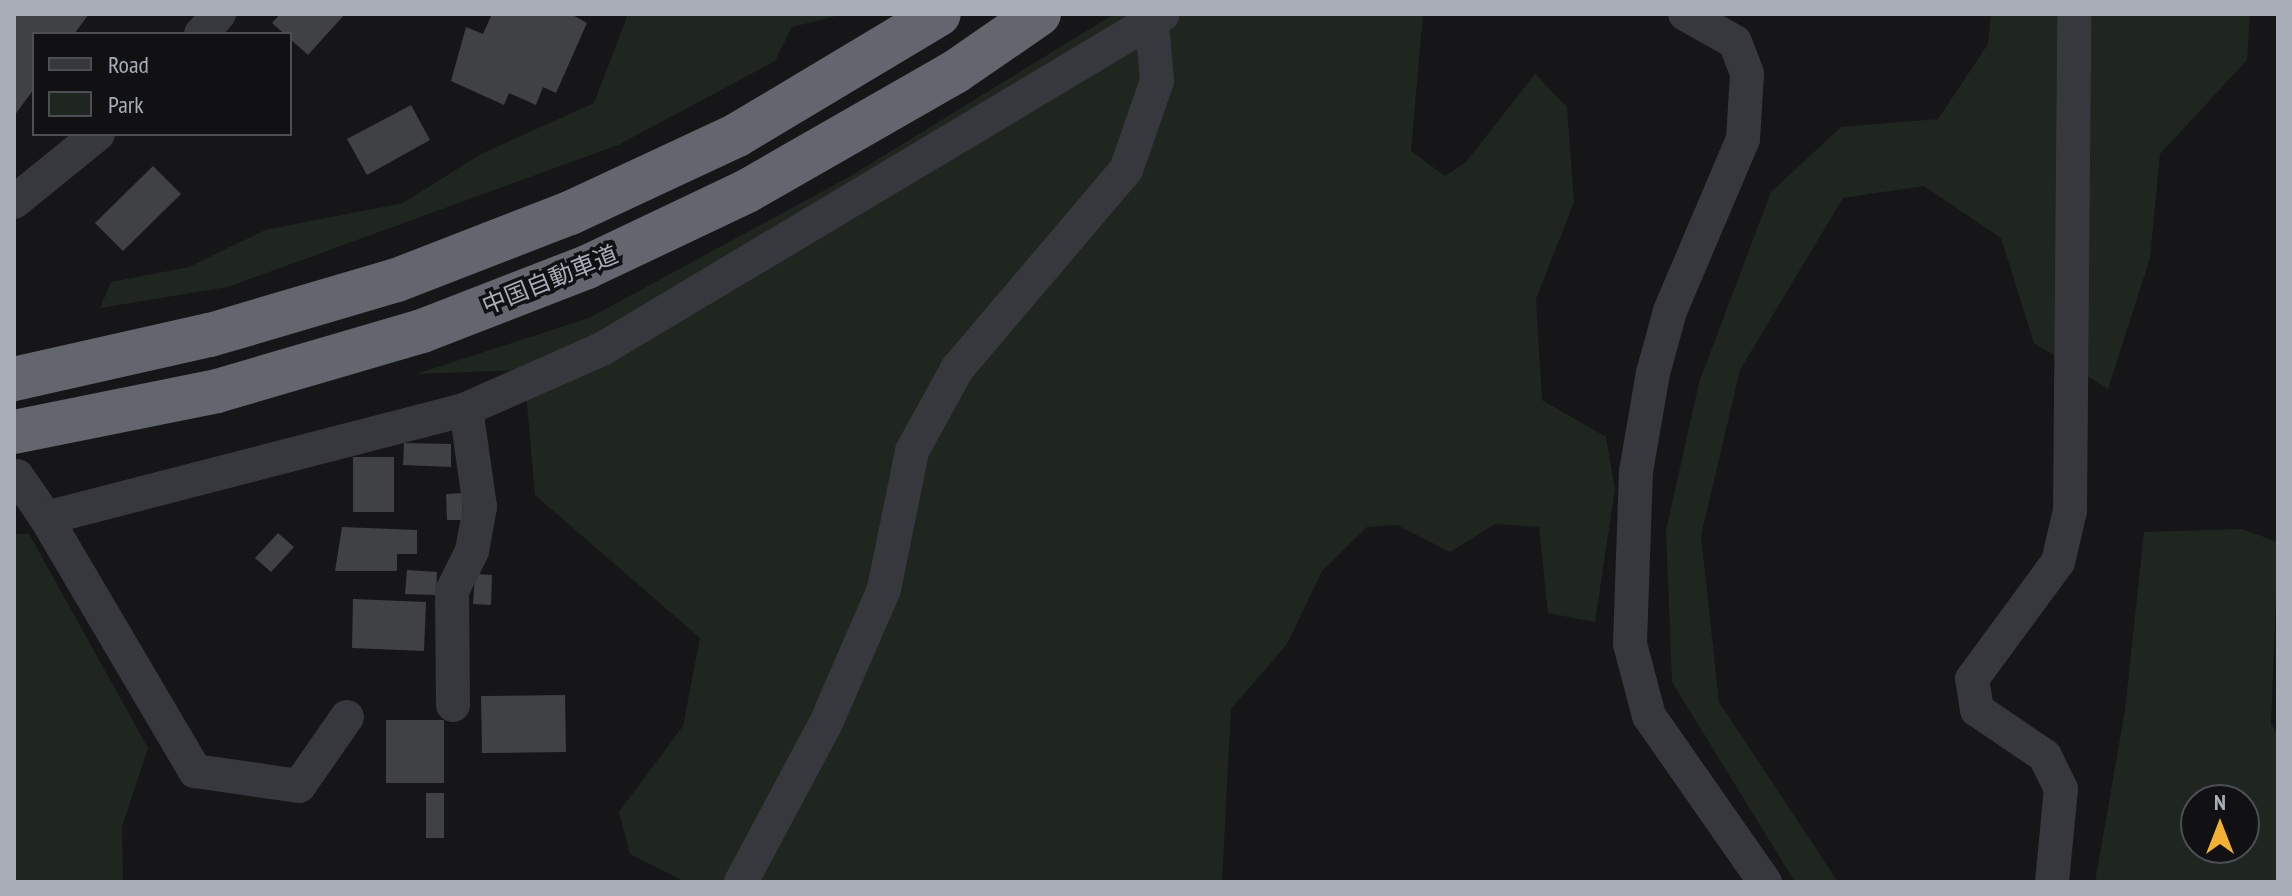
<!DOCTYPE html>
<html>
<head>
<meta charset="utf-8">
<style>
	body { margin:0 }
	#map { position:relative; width:2292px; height:896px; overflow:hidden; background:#161618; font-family:"PT Sans Narrow","Noto Sans JP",sans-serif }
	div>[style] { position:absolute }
	.green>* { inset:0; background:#1e261f }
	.building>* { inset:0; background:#404145 }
	.minor>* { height:34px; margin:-17px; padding:0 17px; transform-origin:17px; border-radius:17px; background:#37383d }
	.highway>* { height:44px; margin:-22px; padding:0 22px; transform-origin:22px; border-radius:22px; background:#63666e }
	span { translate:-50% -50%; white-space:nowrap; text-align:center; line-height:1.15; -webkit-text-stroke:7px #111113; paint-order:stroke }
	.street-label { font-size:24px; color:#a8adb8 }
	.frame { position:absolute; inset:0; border:16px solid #a8adb8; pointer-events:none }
	.legend { position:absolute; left:32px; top:32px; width:260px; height:104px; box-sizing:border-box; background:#111113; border:2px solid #4d4f55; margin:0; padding:10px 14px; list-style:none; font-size:24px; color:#a8adb8 }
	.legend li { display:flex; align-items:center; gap:16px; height:40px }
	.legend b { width:40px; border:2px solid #4d4f55 }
	.north { position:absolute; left:2180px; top:784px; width:80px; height:80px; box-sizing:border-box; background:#111113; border:2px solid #4d4f55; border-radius:50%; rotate:0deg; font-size:22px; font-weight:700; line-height:32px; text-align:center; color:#a8adb8 }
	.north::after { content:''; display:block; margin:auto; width:28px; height:36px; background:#f2b134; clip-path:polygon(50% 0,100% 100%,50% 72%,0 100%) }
</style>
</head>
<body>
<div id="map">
	<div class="green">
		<i style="clip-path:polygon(628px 14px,844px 14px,792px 27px,775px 61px,618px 145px,228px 287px,100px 308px,111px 282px,189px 267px,265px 230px,403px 203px,481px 154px,594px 103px)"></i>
		<i style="clip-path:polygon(1114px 14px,1423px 14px,1411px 151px,1445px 176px,1466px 162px,1535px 74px,1567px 107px,1574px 202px,1536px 299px,1542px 400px,1606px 437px,1615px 489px,1595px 622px,1548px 613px,1539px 527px,1495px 524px,1450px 552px,1397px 525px,1367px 527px,1322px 571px,1287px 644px,1231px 709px,1222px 882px,686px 882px,630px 854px,619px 812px,683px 726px,700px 638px,535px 495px,524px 370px,416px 374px,589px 318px,849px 177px)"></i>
		<i style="clip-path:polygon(1991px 14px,2250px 14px,2247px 60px,2160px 154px,2150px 258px,2108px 389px,2034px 343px,2001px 238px,1924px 186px,1843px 198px,1740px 370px,1701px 536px,1719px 702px,1838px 882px,1795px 882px,1672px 682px,1666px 530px,1699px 383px,1771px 192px,1841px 127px,1938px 119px,1988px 44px)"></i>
		<i style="clip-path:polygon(evenodd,2241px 529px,2278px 542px,2271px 724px,2278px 734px,2278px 882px,2095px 882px,2125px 710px,2144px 532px,2241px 529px,2244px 800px,2244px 848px,2196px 848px,2196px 800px,2244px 800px)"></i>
		<i style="clip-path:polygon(14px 534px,29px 534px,148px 748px,122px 827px,123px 882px,14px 882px)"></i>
	</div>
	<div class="building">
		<i style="clip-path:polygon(14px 14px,89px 14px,74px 34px,34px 34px,34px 89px,14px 116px)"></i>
		<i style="clip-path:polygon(280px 14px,345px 14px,308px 55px,272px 23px)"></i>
		<i style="clip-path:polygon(492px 14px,571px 14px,587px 23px,556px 93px,543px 87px,536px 105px,509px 93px,504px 105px,451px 81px,466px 27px,483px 34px)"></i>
		<i style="clip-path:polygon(411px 105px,430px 140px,367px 175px,347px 139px)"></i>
		<i style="clip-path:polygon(153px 166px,181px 194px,123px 251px,95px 223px)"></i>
		<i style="clip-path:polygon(404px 443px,451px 444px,451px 467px,403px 465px)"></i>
		<i style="clip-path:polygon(353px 457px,394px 457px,394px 512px,353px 512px)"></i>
		<i style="clip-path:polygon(462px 493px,463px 520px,447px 520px,446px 494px)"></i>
		<i style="clip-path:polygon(342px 527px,417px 530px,417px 554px,397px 554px,397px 571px,335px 571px)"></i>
		<i style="clip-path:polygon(278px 533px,294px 547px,271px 572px,255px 558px)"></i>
		<i style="clip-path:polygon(407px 570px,437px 572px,436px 595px,405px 594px)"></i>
		<i style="clip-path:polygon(475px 574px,492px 575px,491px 605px,473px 604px)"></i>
		<i style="clip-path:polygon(353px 599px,426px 602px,424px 651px,352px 648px)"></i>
		<i style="clip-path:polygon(565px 695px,566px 752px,482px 753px,481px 696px)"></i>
		<i style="clip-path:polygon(386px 720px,444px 720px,444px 783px,386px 783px)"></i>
		<i style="clip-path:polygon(426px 793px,444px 793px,444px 838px,426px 838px)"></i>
	</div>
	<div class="minor">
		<i style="left:1685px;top:14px;width:57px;rotate:29.2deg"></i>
		<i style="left:1735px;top:42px;width:34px;rotate:69deg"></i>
		<i style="left:1747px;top:74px;width:65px;rotate:93.5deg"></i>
		<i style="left:1743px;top:139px;width:187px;rotate:113deg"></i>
		<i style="left:1670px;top:311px;width:64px;rotate:105.3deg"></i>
		<i style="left:1653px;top:373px;width:99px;rotate:99.8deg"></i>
		<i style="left:1636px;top:471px;width:173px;rotate:92deg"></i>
		<i style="left:1630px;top:644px;width:74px;rotate:75.2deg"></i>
		<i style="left:1649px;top:716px;width:203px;rotate:55.1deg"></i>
		<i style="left:201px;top:34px;width:27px;rotate:-48deg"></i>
		<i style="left:14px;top:202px;width:108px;rotate:-39deg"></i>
		<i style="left:17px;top:476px;width:51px;rotate:55.4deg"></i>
		<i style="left:46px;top:518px;width:434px;rotate:-14.5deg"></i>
		<i style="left:466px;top:409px;width:149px;rotate:-23.8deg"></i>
		<i style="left:602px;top:349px;width:653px;rotate:-30.84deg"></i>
		<i style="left:46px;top:518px;width:294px;rotate:59.5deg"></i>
		<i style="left:195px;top:771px;width:105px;rotate:8.2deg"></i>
		<i style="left:299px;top:786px;width:84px;rotate:-55.2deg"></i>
		<i style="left:453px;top:705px;width:114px;rotate:-90.5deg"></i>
		<i style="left:452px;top:591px;width:45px;rotate:-63.4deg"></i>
		<i style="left:472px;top:551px;width:45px;rotate:-79.7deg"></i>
		<i style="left:480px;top:507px;width:99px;rotate:-98.1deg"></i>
		<i style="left:741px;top:882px;width:178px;rotate:-61.9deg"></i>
		<i style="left:825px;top:725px;width:148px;rotate:-66.5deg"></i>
		<i style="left:884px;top:589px;width:141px;rotate:-78.5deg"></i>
		<i style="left:912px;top:451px;width:94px;rotate:-61.2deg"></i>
		<i style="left:957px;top:369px;width:261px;rotate:-49.7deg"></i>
		<i style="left:1126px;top:170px;width:94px;rotate:-70.8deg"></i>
		<i style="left:1157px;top:81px;width:58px;rotate:-94.9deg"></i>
		<i style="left:2052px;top:882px;width:93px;rotate:-84.5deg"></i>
		<i style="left:2061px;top:789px;width:37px;rotate:-116deg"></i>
		<i style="left:2045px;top:756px;width:82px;rotate:-145.9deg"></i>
		<i style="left:1977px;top:710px;width:31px;rotate:-99deg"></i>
		<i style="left:1972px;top:679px;width:145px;rotate:-53.7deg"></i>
		<i style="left:2058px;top:562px;width:52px;rotate:-76.8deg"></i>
		<i style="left:2070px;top:511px;width:497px;rotate:-89.5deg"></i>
	</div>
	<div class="highway">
		<i style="left:14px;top:379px;width:201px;rotate:-12.7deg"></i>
		<i style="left:210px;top:335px;width:195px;rotate:-16.4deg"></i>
		<i style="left:397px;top:280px;width:186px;rotate:-21.2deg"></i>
		<i style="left:570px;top:213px;width:184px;rotate:-25deg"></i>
		<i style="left:737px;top:135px;width:235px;rotate:-30.9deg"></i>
		<i style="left:14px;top:432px;width:207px;rotate:-11.4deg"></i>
		<i style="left:217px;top:391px;width:214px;rotate:-16.3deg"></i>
		<i style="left:422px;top:331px;width:177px;rotate:-21.2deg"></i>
		<i style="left:587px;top:267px;width:177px;rotate:-25.4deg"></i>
		<i style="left:747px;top:191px;width:240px;rotate:-29.8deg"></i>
		<i style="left:955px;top:72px;width:102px;rotate:-34.6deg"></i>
	</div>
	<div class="street-label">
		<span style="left:550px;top:280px;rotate:-22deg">中国自動車道</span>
	</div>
	<div class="frame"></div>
	<ul class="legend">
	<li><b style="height:10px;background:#37383d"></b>Road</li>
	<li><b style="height:22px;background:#1e261f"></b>Park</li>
	</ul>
	<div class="north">N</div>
</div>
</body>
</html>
